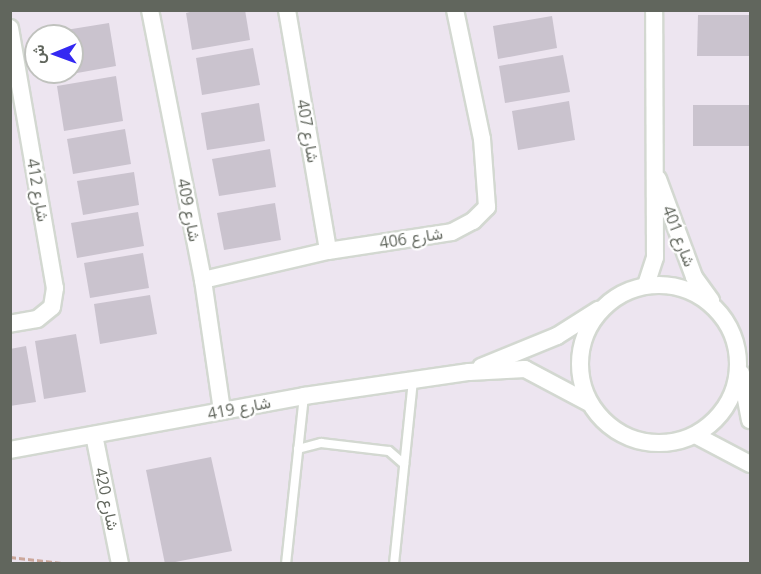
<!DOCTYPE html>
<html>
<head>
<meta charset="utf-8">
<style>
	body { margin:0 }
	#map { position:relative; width:761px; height:574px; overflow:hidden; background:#ede5f0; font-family:"Open Sans",Vazirmatn,sans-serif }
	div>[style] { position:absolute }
	.building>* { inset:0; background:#cac3ce }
	.path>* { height:3px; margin-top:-1.5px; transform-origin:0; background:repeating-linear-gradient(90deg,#cca79b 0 6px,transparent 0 9px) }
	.roads { filter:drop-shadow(2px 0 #d3d8d1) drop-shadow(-2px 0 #d3d8d1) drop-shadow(0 2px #d3d8d1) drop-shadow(0 -2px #d3d8d1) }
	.service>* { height:8px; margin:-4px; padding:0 4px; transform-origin:4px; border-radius:4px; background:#fff }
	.minor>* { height:16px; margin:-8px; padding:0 8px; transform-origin:8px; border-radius:8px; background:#fff }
	.minor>.ring { margin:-8px; padding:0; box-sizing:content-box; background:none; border:16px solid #fff; border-radius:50% }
	span { translate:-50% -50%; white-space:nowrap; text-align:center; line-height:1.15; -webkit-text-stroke:4.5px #fff; paint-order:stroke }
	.street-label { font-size:16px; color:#61665d }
	.frame { position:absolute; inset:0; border:12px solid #61665d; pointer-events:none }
	.north { position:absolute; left:24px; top:24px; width:60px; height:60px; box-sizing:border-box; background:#fff; border:2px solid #c0c2be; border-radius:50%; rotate:269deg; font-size:16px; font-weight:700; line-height:24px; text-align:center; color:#61665d }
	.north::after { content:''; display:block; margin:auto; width:21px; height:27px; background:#3429f2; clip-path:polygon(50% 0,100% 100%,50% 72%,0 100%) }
</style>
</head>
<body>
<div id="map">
	<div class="building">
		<i style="clip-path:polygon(198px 10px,245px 10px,250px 40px,192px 50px,186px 13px)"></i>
		<i style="clip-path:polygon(698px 15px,750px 15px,750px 56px,697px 56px)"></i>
		<i style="clip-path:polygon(552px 16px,557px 48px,498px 59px,493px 26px)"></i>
		<i style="clip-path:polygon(109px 23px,116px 66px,55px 77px,54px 72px,72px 72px,72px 36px,47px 33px)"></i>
		<i style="clip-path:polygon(253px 48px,260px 85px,202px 95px,196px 58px)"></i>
		<i style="clip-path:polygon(563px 55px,570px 92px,505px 103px,499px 66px)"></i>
		<i style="clip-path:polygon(116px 76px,123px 121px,64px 131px,57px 86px)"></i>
		<i style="clip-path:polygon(569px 101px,575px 140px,518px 150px,512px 111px)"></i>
		<i style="clip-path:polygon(259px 103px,265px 141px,207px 150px,201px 113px)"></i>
		<i style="clip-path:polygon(693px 105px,750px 105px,750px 146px,693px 146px)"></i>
		<i style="clip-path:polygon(125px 129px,131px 164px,73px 174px,67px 139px)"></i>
		<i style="clip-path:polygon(270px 149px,276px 187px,219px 196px,212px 159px)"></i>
		<i style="clip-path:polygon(134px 172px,139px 205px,83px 215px,77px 181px)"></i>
		<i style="clip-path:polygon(275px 203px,281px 240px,224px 250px,217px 213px)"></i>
		<i style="clip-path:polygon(138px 212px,144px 246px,77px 258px,71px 223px)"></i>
		<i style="clip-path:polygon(143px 253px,149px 288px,90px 298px,84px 263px)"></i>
		<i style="clip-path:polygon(150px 295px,157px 334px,100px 344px,94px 304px)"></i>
		<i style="clip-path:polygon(76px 334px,86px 392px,44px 399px,35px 341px)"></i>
		<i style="clip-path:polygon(26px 346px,36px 402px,10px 406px,10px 349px)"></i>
		<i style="clip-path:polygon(211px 457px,232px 551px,165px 564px,146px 470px)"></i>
	</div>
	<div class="path">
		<i style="left:10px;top:557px;width:61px;rotate:6.5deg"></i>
	</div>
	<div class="roads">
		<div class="service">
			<i style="left:298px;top:449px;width:24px;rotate:-15deg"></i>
			<i style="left:321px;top:443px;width:68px;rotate:6.7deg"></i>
			<i style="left:389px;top:451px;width:20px;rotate:41deg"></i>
			<i style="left:286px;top:564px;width:169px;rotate:-83.9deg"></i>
			<i style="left:394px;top:564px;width:186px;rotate:-84.1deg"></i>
		</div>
		<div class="minor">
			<i style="left:150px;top:10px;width:275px;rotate:78.9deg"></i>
			<i style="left:203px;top:280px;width:132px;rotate:81.7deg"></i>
			<i style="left:287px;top:10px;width:244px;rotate:80.3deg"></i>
			<i style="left:10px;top:28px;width:264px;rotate:80.2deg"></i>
			<i style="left:55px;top:288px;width:19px;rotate:99deg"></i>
			<i style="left:52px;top:307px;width:19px;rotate:141deg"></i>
			<i style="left:37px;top:319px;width:27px;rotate:170deg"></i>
			<i style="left:658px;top:179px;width:104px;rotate:69.8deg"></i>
			<i style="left:694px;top:277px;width:29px;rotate:54deg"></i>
			<i style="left:203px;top:280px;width:128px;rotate:-13.1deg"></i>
			<i style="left:328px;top:251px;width:125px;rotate:-8.7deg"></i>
			<i style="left:452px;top:232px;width:24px;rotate:-28deg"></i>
			<i style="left:473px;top:221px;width:20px;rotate:-45deg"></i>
			<i style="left:487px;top:207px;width:68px;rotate:-94.2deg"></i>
			<i style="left:482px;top:139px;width:132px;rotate:-101.8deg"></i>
			<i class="ring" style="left:580px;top:285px;width:142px;height:142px"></i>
			<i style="left:646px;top:285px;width:29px;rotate:-72deg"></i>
			<i style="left:655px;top:257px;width:247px;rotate:-90.2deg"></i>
			<i style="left:481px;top:367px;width:82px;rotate:-22.2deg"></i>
			<i style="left:557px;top:336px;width:49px;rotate:-32.4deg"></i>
			<i style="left:741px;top:373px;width:48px;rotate:79.2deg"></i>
			<i style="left:94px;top:435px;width:132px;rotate:78.6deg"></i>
			<i style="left:697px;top:436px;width:60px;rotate:27.8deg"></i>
			<i style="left:10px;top:450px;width:299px;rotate:-10.4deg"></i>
			<i style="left:304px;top:396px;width:167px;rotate:-8.3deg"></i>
			<i style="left:469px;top:372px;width:56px;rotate:-3.1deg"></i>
			<i style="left:525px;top:369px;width:72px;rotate:28deg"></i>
		</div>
	</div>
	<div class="street-label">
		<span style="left:308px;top:131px;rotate:80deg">شارع 407</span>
		<span style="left:38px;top:190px;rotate:80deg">شارع 412</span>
		<span style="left:189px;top:210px;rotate:79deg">شارع 409</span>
		<span style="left:679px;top:236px;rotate:69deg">شارع 401</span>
		<span style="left:411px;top:238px;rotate:-9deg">شارع 406</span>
		<span style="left:239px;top:408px;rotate:-11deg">شارع 419</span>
		<span style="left:107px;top:499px;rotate:78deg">شارع 420</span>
	</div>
	<div class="frame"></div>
	<div class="north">ش</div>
</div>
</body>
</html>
